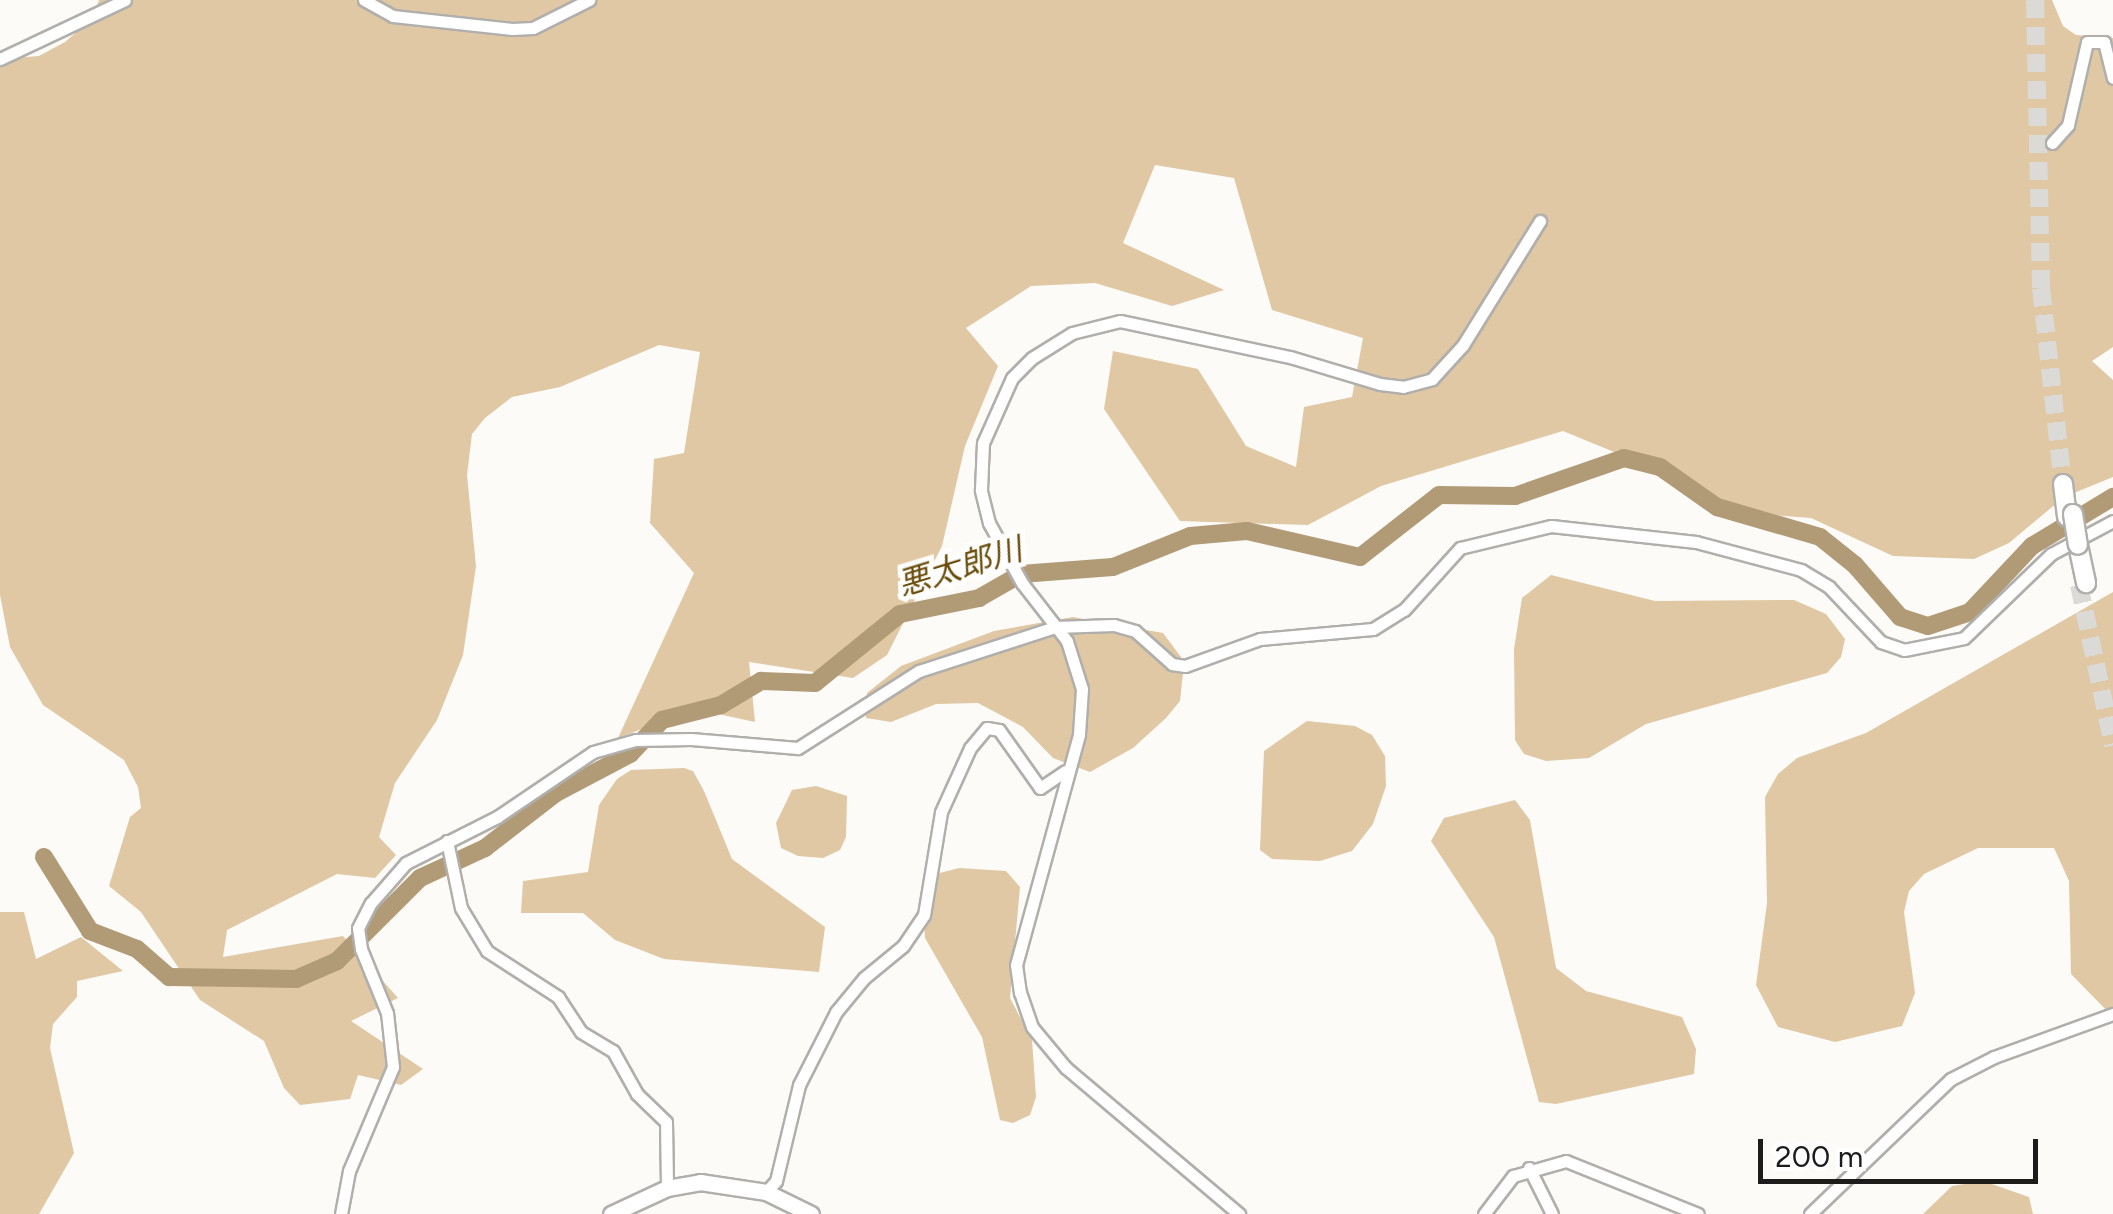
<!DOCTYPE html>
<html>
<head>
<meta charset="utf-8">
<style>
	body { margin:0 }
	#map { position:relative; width:2113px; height:1214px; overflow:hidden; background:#fdfbf8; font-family:Figtree,"Noto Sans JP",sans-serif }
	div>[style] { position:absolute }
	.forest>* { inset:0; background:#dfc8a3 }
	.river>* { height:18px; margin:-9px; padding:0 9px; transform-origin:9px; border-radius:9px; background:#b19b77 }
	.highway-tunnel>* { height:18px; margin-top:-9px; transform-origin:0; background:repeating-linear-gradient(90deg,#dbdad7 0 18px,transparent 0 27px) }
	.roads { filter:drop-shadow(2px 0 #b1afac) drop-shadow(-2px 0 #b1afac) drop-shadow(0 2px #b1afac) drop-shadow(0 -2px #b1afac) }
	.minor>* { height:11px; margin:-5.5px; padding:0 5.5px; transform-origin:5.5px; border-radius:5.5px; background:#fff }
	.major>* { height:15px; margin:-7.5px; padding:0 7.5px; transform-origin:7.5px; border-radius:7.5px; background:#fff }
	.highway>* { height:18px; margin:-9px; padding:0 9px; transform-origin:9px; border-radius:9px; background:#fff }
	.bridges { filter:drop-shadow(2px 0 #b1afac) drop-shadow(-2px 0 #b1afac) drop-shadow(0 2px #b1afac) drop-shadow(0 -2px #b1afac) }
	.highway-bridge>* { height:18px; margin:-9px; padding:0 9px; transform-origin:9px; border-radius:9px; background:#fff }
	span { translate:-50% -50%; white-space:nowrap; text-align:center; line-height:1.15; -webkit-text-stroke:10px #fff; paint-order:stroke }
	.water-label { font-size:32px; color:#6b4c0b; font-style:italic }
	.scale { position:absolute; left:1758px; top:1139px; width:280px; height:45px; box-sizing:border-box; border:5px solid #1d1c1b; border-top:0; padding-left:12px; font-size:30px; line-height:35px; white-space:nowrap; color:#1d1c1b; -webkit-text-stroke:8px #fff; paint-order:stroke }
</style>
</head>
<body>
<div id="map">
	<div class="forest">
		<i style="clip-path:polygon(99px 0,2052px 0,2063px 26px,2076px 35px,2113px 38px,2113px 347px,2092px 361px,2113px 380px,2113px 477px,2064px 497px,2009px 543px,1974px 559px,1893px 556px,1811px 518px,1715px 511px,1679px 490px,1670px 475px,1563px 431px,1381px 486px,1308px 525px,1180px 521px,1104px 409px,1113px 351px,1198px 369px,1246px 446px,1296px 467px,1304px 407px,1352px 397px,1363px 338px,1272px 310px,1234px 178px,1155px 165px,1123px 243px,1224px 290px,1172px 306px,1095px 283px,1031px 286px,966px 328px,998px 366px,965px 446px,942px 546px,887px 655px,853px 678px,749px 662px,755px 722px,695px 709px,618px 738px,694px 573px,650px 523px,654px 459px,684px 453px,700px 352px,659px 345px,560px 387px,512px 397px,485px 418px,472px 434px,467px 475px,476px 566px,463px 655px,437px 720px,395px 783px,379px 837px,396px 855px,375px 878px,337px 874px,227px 930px,223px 957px,343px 936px,398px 998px,351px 1021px,423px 1069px,401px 1085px,358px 1075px,350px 1099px,300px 1105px,284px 1088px,264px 1041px,200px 1000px,141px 912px,109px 886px,130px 817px,141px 808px,138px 787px,124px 760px,43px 705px,10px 647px,0 595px,0 59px,39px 56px,65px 42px,93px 18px)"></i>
		<i style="clip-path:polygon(1551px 575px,1655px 601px,1794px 600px,1826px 614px,1845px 639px,1841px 657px,1827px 673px,1646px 724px,1589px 758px,1546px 761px,1524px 754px,1515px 740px,1514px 649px,1522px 598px)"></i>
		<i style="clip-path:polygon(2113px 592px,2113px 1017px,2071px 974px,2069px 881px,2054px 848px,1978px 848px,1924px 874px,1909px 891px,1904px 912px,1915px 993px,1902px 1026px,1835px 1042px,1778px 1027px,1756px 985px,1767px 903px,1765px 797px,1778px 774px,1797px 758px,1866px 733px)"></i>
		<i style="clip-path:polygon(1073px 617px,1163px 633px,1181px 657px,1183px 673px,1180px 701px,1166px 718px,1133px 748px,1090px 772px,1053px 758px,1023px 727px,978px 703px,936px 704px,891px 722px,866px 718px,867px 693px,901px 666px,994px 631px)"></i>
		<i style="clip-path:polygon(1307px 721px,1355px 726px,1372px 735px,1385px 756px,1386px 786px,1373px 824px,1352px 851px,1320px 861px,1272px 859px,1260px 850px,1264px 751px)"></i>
		<i style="clip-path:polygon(684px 768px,693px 771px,704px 791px,732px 859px,825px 927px,819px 972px,664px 959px,615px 940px,583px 913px,521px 913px,523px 881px,588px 872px,599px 805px,617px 779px,631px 770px)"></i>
		<i style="clip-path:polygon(816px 786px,847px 796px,846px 837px,840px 850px,823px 858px,798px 856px,781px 848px,776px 823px,792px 790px)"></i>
		<i style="clip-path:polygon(1515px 800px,1530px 820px,1556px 968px,1586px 991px,1682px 1017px,1696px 1049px,1694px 1074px,1556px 1104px,1539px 1102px,1494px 937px,1431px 841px,1444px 818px)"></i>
		<i style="clip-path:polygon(959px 868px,1006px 871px,1020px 887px,1010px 998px,1032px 1040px,1036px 1097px,1030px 1115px,1013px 1123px,1000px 1120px,982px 1037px,925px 938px,923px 898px,936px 874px)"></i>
		<i style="clip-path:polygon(0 912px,24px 912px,36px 959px,81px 937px,123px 971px,77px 981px,77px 997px,53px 1024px,50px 1048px,74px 1153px,39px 1214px,0 1214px)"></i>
		<i style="clip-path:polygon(1983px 1181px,2029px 1197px,2033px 1214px,1923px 1214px,1952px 1186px)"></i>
	</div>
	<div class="river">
		<i style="left:44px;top:857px;width:87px;rotate:58.1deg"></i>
		<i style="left:90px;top:931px;width:50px;rotate:21deg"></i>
		<i style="left:137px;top:949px;width:43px;rotate:41.2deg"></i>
		<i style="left:169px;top:977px;width:127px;rotate:0.9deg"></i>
		<i style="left:296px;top:979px;width:45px;rotate:-23.7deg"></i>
		<i style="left:337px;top:961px;width:117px;rotate:-45deg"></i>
		<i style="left:420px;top:878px;width:72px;rotate:-24.8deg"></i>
		<i style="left:485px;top:848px;width:90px;rotate:-37.8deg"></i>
		<i style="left:556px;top:793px;width:84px;rotate:-27.8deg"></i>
		<i style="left:630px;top:754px;width:47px;rotate:-46.7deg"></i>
		<i style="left:662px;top:720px;width:61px;rotate:-14.3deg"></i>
		<i style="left:721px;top:705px;width:47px;rotate:-31deg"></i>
		<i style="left:761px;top:681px;width:54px;rotate:2.1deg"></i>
		<i style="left:815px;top:683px;width:109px;rotate:-39.1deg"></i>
		<i style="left:900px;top:614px;width:81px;rotate:-11.4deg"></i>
		<i style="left:979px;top:598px;width:48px;rotate:-29.7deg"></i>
		<i style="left:1021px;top:574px;width:92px;rotate:-4.4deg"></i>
		<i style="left:1113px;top:567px;width:83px;rotate:-21.9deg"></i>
		<i style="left:1190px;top:536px;width:57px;rotate:-5deg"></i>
		<i style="left:1247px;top:531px;width:116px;rotate:13deg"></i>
		<i style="left:1360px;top:557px;width:100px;rotate:-38.1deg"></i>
		<i style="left:1439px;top:495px;width:76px;rotate:0.8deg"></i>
		<i style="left:1515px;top:496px;width:115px;rotate:-19.2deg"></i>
		<i style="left:1624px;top:458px;width:37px;rotate:14deg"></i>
		<i style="left:1660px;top:467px;width:70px;rotate:35.1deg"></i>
		<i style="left:1717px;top:507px;width:107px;rotate:16.2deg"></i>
		<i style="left:1820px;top:537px;width:45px;rotate:38.7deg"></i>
		<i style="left:1855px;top:565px;width:69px;rotate:49.1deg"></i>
		<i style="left:1900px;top:617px;width:29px;rotate:18deg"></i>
		<i style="left:1928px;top:626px;width:44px;rotate:-18.4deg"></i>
		<i style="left:1970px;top:612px;width:91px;rotate:-46.8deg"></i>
		<i style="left:2032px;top:546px;width:95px;rotate:-31.2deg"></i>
	</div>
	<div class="highway-tunnel">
		<i style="left:2035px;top:0;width:288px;rotate:88.8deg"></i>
		<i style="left:2041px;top:288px;width:197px;rotate:83.6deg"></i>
		<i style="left:2079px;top:585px;width:164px;rotate:78deg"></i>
	</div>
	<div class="roads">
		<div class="minor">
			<i style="left:364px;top:0;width:33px;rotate:29deg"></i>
			<i style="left:393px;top:16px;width:120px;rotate:6.2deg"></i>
			<i style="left:512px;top:29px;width:21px;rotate:-3deg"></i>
			<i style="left:533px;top:28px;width:63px;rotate:-26.6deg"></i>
			<i style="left:0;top:59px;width:138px;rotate:-25.3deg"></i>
			<i style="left:2052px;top:143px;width:24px;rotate:-48deg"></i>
			<i style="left:2068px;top:125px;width:85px;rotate:-77.1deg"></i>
			<i style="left:2087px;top:42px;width:17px"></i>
			<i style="left:2104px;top:42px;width:37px;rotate:76deg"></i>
			<i style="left:447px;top:841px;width:68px;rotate:78.2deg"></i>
			<i style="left:461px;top:908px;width:50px;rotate:58.8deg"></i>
			<i style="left:487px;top:951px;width:85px;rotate:32.9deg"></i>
			<i style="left:558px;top:997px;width:42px;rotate:56.7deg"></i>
			<i style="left:581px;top:1032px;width:37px;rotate:31deg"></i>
			<i style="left:613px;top:1051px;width:49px;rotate:60.8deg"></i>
			<i style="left:637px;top:1094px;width:40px;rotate:44deg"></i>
			<i style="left:666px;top:1122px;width:66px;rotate:89.1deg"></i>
			<i style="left:1529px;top:1168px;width:51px;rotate:63.4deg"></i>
			<i style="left:766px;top:1192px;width:15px;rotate:-48deg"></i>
			<i style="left:776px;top:1181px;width:99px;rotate:-76.5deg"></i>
			<i style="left:799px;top:1085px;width:82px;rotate:-63.1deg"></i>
			<i style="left:836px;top:1012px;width:44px;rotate:-50.5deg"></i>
			<i style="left:864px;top:978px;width:50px;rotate:-39.4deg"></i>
			<i style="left:903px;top:946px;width:37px;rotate:-56deg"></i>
			<i style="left:924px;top:915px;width:104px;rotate:-80.6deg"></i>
			<i style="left:941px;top:812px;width:70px;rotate:-65.6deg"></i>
			<i style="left:970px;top:748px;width:26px;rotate:-50deg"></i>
			<i style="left:987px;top:728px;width:12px;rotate:9deg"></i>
			<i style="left:999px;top:730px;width:71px;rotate:54.7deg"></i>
			<i style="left:1040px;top:788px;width:30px;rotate:-34deg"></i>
			<i style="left:341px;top:1214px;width:44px;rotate:-79.5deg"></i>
			<i style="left:349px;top:1171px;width:113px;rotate:-67.1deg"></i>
			<i style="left:393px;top:1067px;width:54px;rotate:-96.3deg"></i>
			<i style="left:387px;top:1013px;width:69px;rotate:-112.1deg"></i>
			<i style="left:361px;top:949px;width:21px;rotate:-98deg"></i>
			<i style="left:358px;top:928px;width:28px;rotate:-63deg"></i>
			<i style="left:371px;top:903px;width:53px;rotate:-48.8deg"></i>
			<i style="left:406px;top:863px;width:102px;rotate:-26.8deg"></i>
			<i style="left:497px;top:817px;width:116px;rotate:-34.1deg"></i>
			<i style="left:593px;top:752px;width:44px;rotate:-15.9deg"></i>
			<i style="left:635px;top:740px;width:56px;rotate:-1deg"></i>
			<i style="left:691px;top:739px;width:107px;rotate:4.8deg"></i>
			<i style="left:798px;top:748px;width:143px;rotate:-32.5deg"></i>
			<i style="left:919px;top:671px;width:143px;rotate:-17.9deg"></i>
			<i style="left:1055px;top:627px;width:59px;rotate:-1.9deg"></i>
			<i style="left:1114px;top:625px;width:22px;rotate:16deg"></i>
			<i style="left:1135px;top:631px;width:50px;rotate:41.7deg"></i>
			<i style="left:1172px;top:664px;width:13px;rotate:9deg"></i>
			<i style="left:1185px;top:666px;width:80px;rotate:-19.8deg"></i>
			<i style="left:1260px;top:639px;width:113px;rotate:-5.1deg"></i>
			<i style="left:1373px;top:629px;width:36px;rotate:-32deg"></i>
			<i style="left:1404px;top:610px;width:84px;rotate:-47.9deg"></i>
			<i style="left:1460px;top:548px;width:94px;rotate:-13.6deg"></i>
			<i style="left:1551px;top:526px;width:146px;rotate:6.3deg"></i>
			<i style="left:1696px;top:542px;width:109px;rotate:14.9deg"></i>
			<i style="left:1801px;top:570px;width:33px;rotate:31deg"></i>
			<i style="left:1829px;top:587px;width:76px;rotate:46.6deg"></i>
			<i style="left:1881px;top:642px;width:24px;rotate:19deg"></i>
			<i style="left:1904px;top:650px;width:61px;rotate:-11.3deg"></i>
			<i style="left:1964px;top:638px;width:121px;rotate:-44deg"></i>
			<i style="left:2051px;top:554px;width:70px;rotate:-28deg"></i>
			<i style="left:1239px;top:1214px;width:226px;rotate:-139.8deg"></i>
			<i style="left:1066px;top:1068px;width:53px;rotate:-129.7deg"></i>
			<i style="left:1032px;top:1027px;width:36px;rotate:-109deg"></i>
			<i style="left:1020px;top:993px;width:28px;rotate:-98deg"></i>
			<i style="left:1016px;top:965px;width:239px;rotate:-74.7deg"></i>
			<i style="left:1079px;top:734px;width:45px;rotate:-86.2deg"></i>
			<i style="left:1082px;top:689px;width:50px;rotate:-107.4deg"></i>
			<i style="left:1067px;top:641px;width:73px;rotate:-127.8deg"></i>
			<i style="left:1022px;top:583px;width:68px;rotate:-118.8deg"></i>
			<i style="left:989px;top:523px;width:34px;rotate:-104deg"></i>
			<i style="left:981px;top:490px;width:47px;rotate:-87.6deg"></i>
			<i style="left:983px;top:443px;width:71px;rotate:-66deg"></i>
			<i style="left:1012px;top:378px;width:28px;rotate:-45deg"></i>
			<i style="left:1032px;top:358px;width:47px;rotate:-32deg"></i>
			<i style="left:1072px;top:333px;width:49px;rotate:-14deg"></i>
			<i style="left:1120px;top:321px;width:174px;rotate:12deg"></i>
			<i style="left:1290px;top:357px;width:94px;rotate:16.7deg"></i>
			<i style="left:1380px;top:384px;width:23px;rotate:7deg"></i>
			<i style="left:1403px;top:387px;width:30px;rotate:-15deg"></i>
			<i style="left:1432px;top:379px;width:46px;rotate:-47.6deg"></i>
			<i style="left:1463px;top:345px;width:146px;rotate:-58.2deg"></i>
			<i style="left:1484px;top:1214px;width:48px;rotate:-52.7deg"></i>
			<i style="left:1513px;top:1176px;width:55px;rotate:-15.8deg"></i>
			<i style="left:1566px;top:1161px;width:142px;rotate:21.9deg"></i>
			<i style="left:1810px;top:1214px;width:195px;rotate:-43.8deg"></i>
			<i style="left:1951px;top:1079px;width:48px;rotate:-27.1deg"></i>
			<i style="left:1994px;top:1057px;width:127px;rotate:-19.9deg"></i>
		</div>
		<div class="major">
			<i style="left:611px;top:1214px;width:62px;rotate:-24.9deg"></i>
			<i style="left:667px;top:1188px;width:34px;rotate:-10deg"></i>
			<i style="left:700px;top:1182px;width:67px;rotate:8.6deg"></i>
			<i style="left:766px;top:1192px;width:50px;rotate:26.1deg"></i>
		</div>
		<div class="highway">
			<i style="left:2063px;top:484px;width:33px;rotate:83deg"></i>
			<i style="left:2078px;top:545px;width:39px;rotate:78deg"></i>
		</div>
	</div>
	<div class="bridges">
		<div class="highway-bridge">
			<i style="left:2073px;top:514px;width:31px;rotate:81deg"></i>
		</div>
	</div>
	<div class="water-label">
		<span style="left:960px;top:567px;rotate:-17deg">悪太郎川</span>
	</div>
	<div class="scale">200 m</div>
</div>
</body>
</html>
